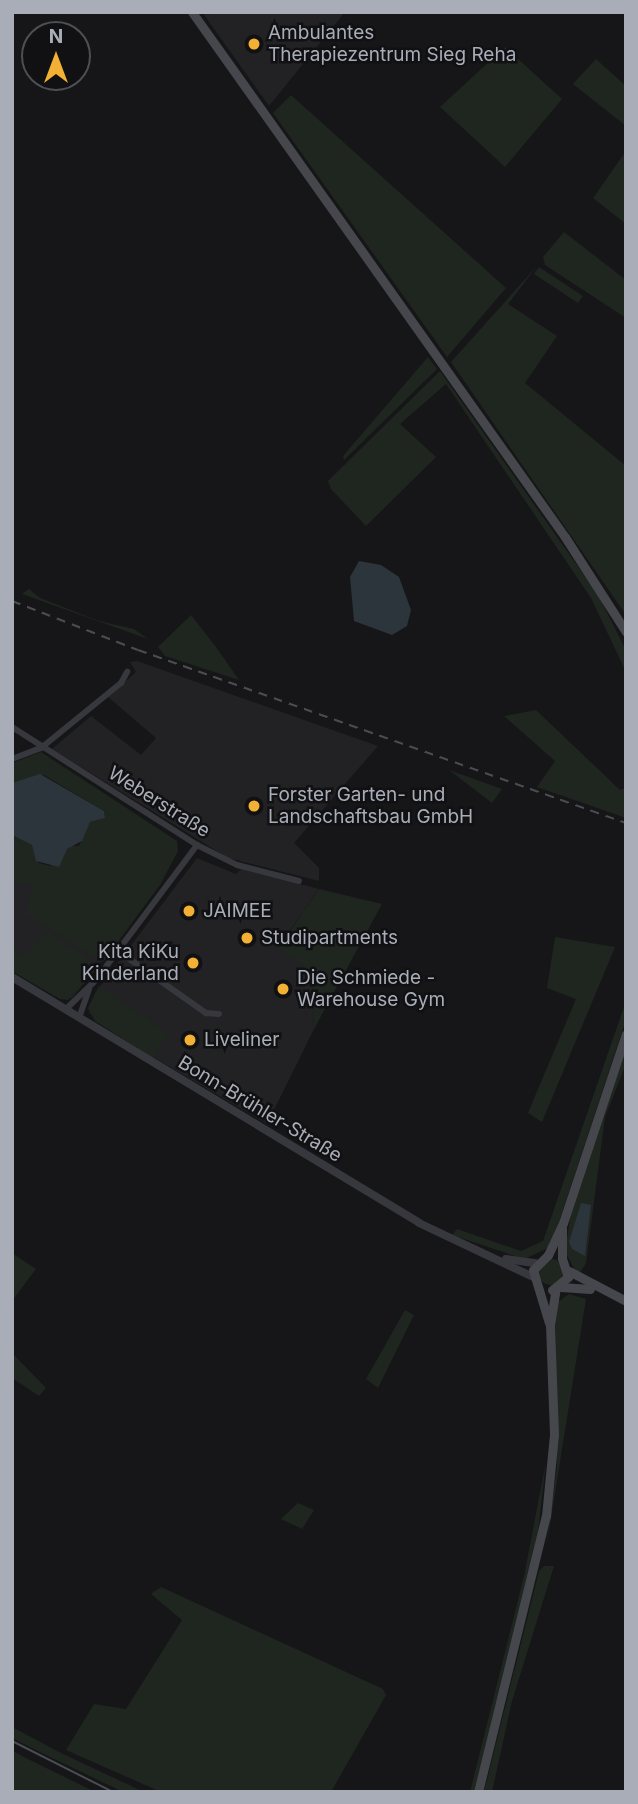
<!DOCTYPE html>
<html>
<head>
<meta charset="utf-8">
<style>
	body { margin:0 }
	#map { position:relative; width:638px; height:1804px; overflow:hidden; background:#161618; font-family:Inter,sans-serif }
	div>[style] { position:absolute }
	.built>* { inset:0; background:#222225 }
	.green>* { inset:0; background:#1e261f }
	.round { border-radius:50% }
	.water>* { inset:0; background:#2c353c }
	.minor>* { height:6px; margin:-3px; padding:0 3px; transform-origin:3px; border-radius:3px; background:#37383d }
	.tertiary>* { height:8px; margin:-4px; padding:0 4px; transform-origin:4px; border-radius:4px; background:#37383d }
	.secondary>* { height:9px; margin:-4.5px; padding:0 4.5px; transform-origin:4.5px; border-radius:4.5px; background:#45474d }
	.tram>* { height:2px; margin:-1px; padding:0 1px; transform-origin:1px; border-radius:1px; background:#4a4c52 }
	.rail>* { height:2px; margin-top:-1px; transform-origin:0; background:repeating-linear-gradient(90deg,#4a4c52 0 9px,transparent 0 16px) }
	.dots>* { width:19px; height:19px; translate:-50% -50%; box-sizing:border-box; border:4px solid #111113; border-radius:50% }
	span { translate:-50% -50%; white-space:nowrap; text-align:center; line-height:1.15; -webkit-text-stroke:5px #111113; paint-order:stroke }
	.poi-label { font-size:19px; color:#a8adb8 }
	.left { translate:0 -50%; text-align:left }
	.right { translate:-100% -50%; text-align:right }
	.street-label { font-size:19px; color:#a8adb8 }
	.frame { position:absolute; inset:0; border:14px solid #a8adb8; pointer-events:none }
	.north { position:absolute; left:21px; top:21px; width:70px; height:70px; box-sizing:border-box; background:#111113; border:2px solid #4d4f55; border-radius:50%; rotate:0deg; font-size:19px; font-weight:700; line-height:28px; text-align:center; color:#a8adb8 }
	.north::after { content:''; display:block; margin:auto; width:24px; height:32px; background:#f2b134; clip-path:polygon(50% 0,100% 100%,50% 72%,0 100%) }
</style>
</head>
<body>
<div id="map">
	<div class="built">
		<i style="clip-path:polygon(202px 12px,345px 12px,269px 106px)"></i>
		<i style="clip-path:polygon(137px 661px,378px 746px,294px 843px,319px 868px,319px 881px,228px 858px,52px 749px,91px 716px,141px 755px,156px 738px,108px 697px,136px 672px,130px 662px)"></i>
		<i style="clip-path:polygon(197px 858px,236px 874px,241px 869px,319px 889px,278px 947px,312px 971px,314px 1029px,267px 1124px,126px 1041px,89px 1013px,95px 993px)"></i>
		<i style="clip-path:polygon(12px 870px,116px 944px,72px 998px,60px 999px,12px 971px)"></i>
	</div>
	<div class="green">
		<i style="clip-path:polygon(505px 47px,562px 99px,505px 167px,440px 107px)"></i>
		<i style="clip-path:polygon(596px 59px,626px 86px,626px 126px,573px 84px)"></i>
		<i style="clip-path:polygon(291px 95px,506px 288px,447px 357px,273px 113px)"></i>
		<i style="clip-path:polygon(626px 151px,626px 224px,593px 198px)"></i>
		<i style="clip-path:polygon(564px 232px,626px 280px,626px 318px,545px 265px,543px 257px)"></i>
		<i style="clip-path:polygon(537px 266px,508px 304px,557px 336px,525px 383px,626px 466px,626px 615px,451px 362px)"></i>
		<i style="clip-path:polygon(539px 267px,583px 296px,578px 303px,534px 274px)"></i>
		<i style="clip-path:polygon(428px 357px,437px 369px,344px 460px,343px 456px)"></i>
		<i style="clip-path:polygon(440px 371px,598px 595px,626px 650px,626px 672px,591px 598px,446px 384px,400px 424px,436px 457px,366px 526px,331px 489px,328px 481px)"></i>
		<i style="clip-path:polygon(29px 589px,40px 598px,99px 621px,134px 629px,148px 639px,22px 594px)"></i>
		<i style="clip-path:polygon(191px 615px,216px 647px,239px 680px,165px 656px,158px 647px)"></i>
		<i style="clip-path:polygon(536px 710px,620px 790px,626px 788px,626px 818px,537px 787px,555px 761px,504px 716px)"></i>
		<i style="clip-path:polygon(41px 752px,177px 841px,178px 851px,160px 885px,103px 962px,25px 913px,34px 886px,12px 880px,12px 835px,32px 845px,39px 863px,51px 866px,70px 846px,79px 846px,90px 822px,105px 818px,104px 811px,44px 775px,12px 783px,12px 763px)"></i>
		<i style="clip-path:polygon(449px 770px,502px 789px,492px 803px)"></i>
		<i style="clip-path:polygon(319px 889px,382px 904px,314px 1029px,312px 971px,278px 948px)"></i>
		<i style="clip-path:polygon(46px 931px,83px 954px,97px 969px,68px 1000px,60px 999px,12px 971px,12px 949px,23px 957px)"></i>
		<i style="clip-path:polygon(555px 937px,615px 947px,542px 1122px,528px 1113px,576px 999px,547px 988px)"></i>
		<i style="clip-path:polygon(99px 986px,169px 1035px,153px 1058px,95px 1021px,88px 1008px)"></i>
		<i style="clip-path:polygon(626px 1001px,626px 1020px,553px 1240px,546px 1249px,524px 1259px,452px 1235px,457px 1229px,521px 1251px,543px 1241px)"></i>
		<i style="clip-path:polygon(626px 1049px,626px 1064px,605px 1117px,586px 1263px,578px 1276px,565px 1251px,572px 1207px)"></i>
		<i style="clip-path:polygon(12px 1253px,36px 1269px,12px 1301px)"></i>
		<i class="round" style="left:538px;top:1259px;width:26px;height:26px"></i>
		<i style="clip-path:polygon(569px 1294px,586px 1299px,545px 1556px,557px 1467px,555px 1304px)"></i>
		<i style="clip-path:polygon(405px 1310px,414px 1315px,378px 1388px,366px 1379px)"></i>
		<i style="clip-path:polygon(12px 1353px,46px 1388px,39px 1396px,12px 1378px)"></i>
		<i style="clip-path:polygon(546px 1462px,536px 1549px,474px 1792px,470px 1792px,524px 1576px)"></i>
		<i style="clip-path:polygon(298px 1503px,314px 1510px,302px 1529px,281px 1519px)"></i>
		<i style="clip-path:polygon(544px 1566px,554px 1566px,512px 1701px,492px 1792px,484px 1792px,539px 1571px)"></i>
		<i style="clip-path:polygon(161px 1587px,383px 1689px,386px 1695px,331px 1792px,161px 1792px,66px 1750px,94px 1704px,126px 1709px,182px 1620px,151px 1594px)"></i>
		<i style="clip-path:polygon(12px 1727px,63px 1754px,144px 1792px,123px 1792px,46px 1755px,12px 1738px)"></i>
		<i style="clip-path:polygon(12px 1750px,20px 1755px,95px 1792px,12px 1792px)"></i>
	</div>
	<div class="water">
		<i style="clip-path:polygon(359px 561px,381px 565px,399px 577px,411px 610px,407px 626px,392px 635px,354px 621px,350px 577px)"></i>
		<i style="clip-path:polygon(40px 774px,104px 811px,105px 818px,90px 822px,82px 841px,67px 849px,59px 867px,36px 861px,32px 845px,12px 835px,12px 783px)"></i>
		<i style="clip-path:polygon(581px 1203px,591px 1205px,585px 1256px,572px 1249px,569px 1242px)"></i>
	</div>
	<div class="minor">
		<i style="left:12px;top:727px;width:219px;rotate:32.5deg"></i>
		<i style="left:197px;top:845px;width:45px;rotate:26.6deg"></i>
		<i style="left:237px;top:865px;width:64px;rotate:14.5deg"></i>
		<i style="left:12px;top:759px;width:31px;rotate:-21deg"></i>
		<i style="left:41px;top:748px;width:103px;rotate:-39.1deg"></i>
		<i style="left:121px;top:683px;width:13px;rotate:-61deg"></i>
		<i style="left:118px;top:951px;width:108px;rotate:35.2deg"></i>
		<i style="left:206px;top:1013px;width:13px;rotate:4deg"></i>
		<i style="left:65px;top:1010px;width:43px;rotate:-44.1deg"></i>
		<i style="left:96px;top:980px;width:169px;rotate:-53.2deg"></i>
		<i style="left:79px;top:1018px;width:31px;rotate:-71deg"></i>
	</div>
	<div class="tertiary">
		<i style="left:12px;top:977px;width:476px;rotate:31.1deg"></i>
		<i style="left:419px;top:1223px;width:126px;rotate:25.3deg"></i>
		<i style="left:506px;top:1259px;width:30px;rotate:8deg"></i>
	</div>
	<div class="secondary">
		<i style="left:192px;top:12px;width:644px;rotate:54.61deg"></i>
		<i style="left:565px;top:537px;width:113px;rotate:57.3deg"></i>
		<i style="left:569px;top:1271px;width:64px;rotate:27.8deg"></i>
		<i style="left:561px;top:1287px;width:29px;rotate:4deg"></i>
		<i style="left:552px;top:1290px;width:21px;rotate:-39deg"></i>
		<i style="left:568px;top:1277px;width:20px;rotate:-108deg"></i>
		<i style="left:562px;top:1258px;width:30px;rotate:-90deg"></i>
		<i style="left:549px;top:1323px;width:55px;rotate:-106.8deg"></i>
		<i style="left:533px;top:1270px;width:21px;rotate:-45deg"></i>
		<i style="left:548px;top:1255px;width:35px;rotate:-65deg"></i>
		<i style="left:563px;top:1223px;width:199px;rotate:-71.6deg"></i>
		<i style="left:478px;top:1792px;width:284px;rotate:-76.2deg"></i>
		<i style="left:546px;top:1516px;width:82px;rotate:-84.4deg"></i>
		<i style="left:554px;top:1434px;width:109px;rotate:-92.1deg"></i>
		<i style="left:550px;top:1325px;width:36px;rotate:-81deg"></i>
	</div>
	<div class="tram">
		<i style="left:12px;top:1741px;width:113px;rotate:26.8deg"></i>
	</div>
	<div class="rail">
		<i style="left:12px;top:601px;width:135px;rotate:21.3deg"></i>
		<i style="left:138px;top:650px;width:518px;rotate:19.52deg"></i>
	</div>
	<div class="dots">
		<i style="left:254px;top:44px;background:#f2b134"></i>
		<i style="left:254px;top:806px;background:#f2b134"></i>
		<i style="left:189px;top:911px;background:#f2b134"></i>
		<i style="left:247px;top:938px;background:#f2b134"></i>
		<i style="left:193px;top:963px;background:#f2b134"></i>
		<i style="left:283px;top:989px;background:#f2b134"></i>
		<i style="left:190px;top:1040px;background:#f2b134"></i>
	</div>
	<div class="poi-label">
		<span class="left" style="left:268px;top:44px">Ambulantes<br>Therapiezentrum Sieg Reha</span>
		<span class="left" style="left:268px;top:806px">Forster Garten- und<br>Landschaftsbau GmbH</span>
		<span class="left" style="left:203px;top:911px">JAIMEE</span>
		<span class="left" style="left:261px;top:938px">Studipartments</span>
		<span class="right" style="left:179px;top:963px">Kita KiKu<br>Kinderland</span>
		<span class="left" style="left:297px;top:989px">Die Schmiede -<br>Warehouse Gym</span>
		<span class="left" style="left:204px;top:1040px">Liveliner</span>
	</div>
	<div class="street-label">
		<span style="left:159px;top:802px;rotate:32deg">Weberstraße</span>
		<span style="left:260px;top:1109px;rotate:31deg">Bonn-Brühler-Straße</span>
	</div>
	<div class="frame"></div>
	<div class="north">N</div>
</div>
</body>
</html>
